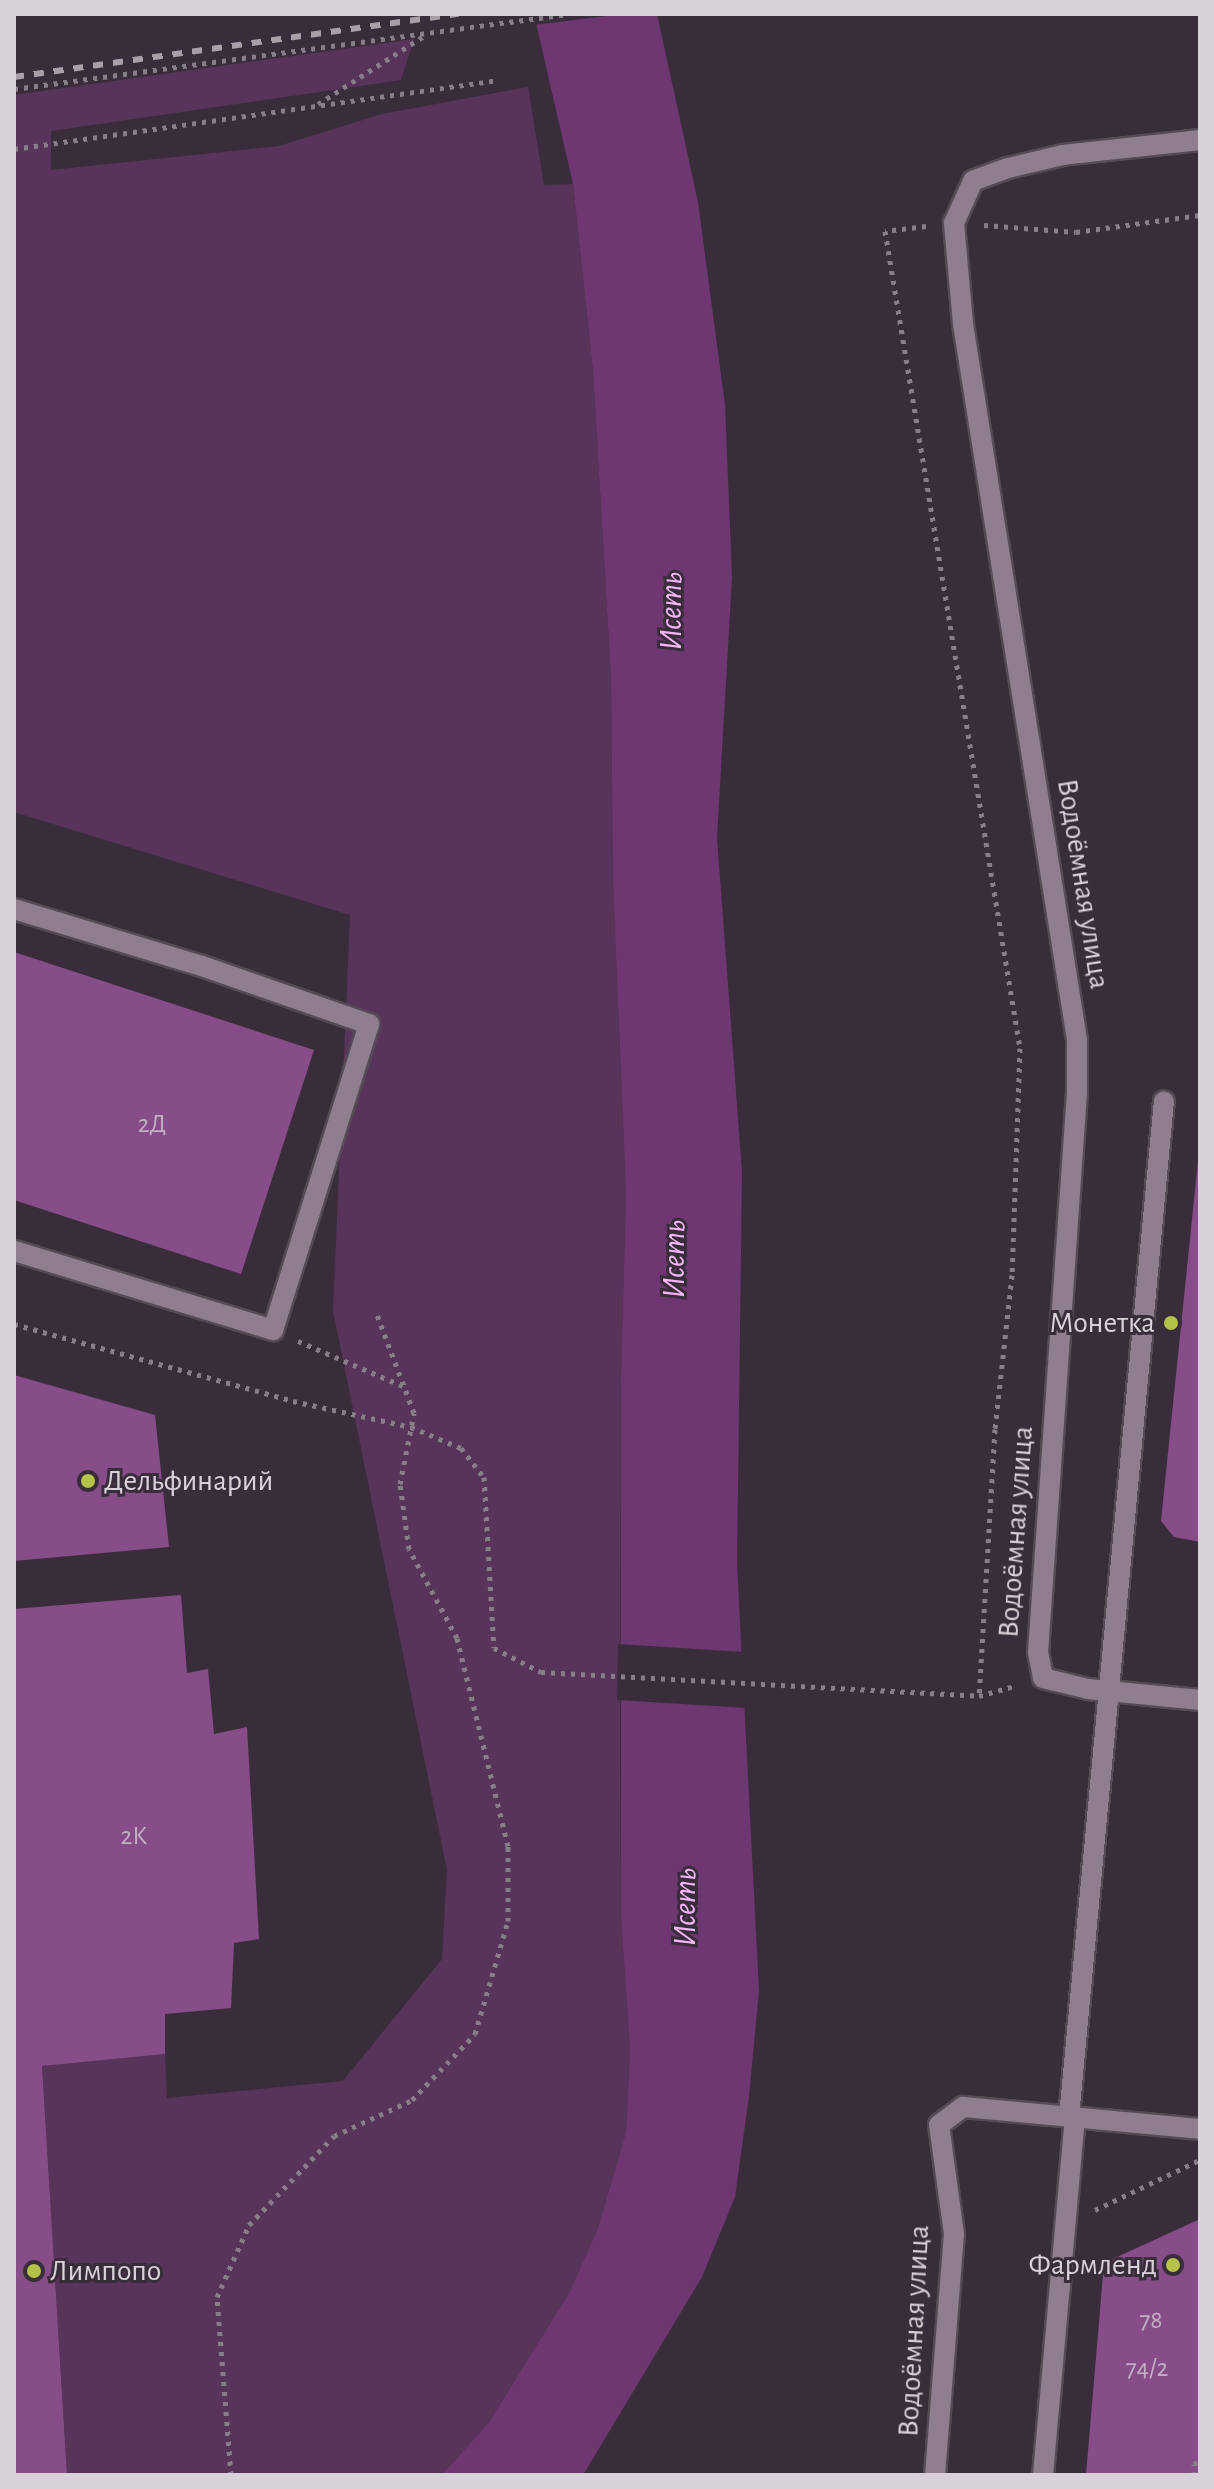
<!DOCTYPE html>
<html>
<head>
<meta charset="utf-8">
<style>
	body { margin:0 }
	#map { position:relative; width:1214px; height:2489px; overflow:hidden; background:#3a2d3b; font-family:"Alegreya Sans",sans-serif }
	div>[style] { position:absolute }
	.green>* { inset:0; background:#58345a }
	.water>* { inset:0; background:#6e3772 }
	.pier>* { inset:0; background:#3a2d3b }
	.building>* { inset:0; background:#864d89 }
	.path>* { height:5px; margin-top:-2.5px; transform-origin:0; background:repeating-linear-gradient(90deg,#887e89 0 4px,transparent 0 10px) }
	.roads { filter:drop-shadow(2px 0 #554a55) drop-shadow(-2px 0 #554a55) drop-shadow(0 2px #554a55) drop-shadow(0 -2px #554a55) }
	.minor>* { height:20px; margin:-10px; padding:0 10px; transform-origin:10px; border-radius:10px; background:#8e7e8f }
	.rail>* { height:6px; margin-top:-3px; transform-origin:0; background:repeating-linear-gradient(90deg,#a99fa9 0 10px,transparent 0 20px) }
	.dots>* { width:22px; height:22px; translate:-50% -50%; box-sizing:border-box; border:4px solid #3a2d3b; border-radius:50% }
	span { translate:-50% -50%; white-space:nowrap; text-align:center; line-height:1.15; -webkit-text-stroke:6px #3a2d3b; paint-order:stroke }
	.number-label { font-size:26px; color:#c4b0c5 }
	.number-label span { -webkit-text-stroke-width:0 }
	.street-label { font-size:30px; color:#d9d1d9 }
	.poi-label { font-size:30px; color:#d9d1d9 }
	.right { translate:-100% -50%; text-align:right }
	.left { translate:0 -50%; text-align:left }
	.water-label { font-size:32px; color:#f7b6fa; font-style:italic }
	.frame { position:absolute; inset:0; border:16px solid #d9d1d9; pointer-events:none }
</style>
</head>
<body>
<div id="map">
	<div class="green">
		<i style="clip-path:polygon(414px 39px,401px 80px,51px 131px,51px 170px,279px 146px,382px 114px,528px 87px,544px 185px,573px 184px,593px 371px,611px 677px,613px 884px,626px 1194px,621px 1375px,620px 1748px,621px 1915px,630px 2050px,626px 2132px,598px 2228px,569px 2293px,489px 2422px,442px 2475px,67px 2475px,42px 2066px,165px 2054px,167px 2098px,343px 2081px,442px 1959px,447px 1870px,333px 1311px,350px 915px,14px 812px,14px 95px)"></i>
	</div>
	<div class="water">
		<i style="clip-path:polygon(534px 14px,657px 14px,698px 202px,725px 405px,732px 577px,717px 838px,742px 1172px,737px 1564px,759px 1991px,749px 2096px,735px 2197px,702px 2277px,583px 2475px,442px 2475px,489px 2422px,569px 2293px,598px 2228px,626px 2132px,630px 2050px,621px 1916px,621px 1375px,626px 1194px,613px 884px,611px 677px,593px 371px,573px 184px)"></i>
	</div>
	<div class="pier">
		<i style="clip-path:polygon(530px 14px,623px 14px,533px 25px)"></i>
		<i style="clip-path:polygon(618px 1644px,744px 1652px,747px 1708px,617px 1700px)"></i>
	</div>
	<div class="building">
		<i style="clip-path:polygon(14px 952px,314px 1050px,241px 1274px,14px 1200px)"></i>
		<i style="clip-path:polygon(1199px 1151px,1200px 1151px,1200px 1542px,1174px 1537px,1161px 1521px)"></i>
		<i style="clip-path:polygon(14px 1375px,155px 1415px,169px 1547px,14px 1561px)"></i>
		<i style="clip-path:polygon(181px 1595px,187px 1673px,208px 1669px,214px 1734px,247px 1727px,259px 1939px,234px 1943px,231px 2008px,165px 2014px,165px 2054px,42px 2066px,67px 2475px,14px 2475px,14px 1609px)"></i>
		<i style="clip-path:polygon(1200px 2219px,1200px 2475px,1086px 2475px,1104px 2263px)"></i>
	</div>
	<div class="path">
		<i style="left:14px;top:89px;width:559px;rotate:-7.71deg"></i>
		<i style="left:318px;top:104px;width:126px;rotate:-32.7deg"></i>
		<i style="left:14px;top:149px;width:487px;rotate:-8.1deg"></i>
		<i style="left:984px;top:225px;width:92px;rotate:4.4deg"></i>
		<i style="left:1076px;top:232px;width:125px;rotate:-7.8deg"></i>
		<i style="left:926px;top:226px;width:41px;rotate:173deg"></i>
		<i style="left:885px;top:231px;width:828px;rotate:80.62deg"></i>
		<i style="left:1020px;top:1048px;width:227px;rotate:92deg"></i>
		<i style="left:1012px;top:1275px;width:155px;rotate:96.3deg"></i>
		<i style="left:995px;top:1429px;width:267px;rotate:93.4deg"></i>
		<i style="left:14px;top:1324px;width:289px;rotate:15.4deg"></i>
		<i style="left:293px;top:1401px;width:121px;rotate:12.4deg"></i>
		<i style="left:411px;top:1427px;width:54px;rotate:22.8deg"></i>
		<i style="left:461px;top:1448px;width:37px;rotate:52deg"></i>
		<i style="left:484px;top:1477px;width:171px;rotate:86.7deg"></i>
		<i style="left:494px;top:1648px;width:53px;rotate:27.1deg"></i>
		<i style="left:541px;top:1672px;width:439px;rotate:3.1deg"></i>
		<i style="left:979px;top:1696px;width:37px;rotate:-16deg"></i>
		<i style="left:298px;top:1341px;width:114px;rotate:23.2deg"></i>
		<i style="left:1095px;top:2210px;width:116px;rotate:-25.5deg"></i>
		<i style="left:231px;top:2475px;width:179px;rotate:-94.5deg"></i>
		<i style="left:217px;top:2297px;width:79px;rotate:-66deg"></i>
		<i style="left:249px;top:2225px;width:123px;rotate:-46.3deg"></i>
		<i style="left:334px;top:2136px;width:86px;rotate:-24.8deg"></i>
		<i style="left:412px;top:2100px;width:91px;rotate:-46.3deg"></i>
		<i style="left:475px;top:2034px;width:118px;rotate:-73.7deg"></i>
		<i style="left:508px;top:1921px;width:75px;rotate:-90deg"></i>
		<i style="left:508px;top:1846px;width:214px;rotate:-103.8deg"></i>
		<i style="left:457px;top:1638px;width:101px;rotate:-118.3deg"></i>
		<i style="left:409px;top:1549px;width:66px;rotate:-97.9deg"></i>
		<i style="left:400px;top:1484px;width:72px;rotate:-78.8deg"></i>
		<i style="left:414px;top:1413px;width:108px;rotate:-110.6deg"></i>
		<i style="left:1194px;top:2475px;width:11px;rotate:-90deg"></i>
		<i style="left:1194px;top:2464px;width:7px;rotate:-27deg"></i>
	</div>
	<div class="roads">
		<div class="minor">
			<i style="left:1200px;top:140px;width:138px;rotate:173.8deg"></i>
			<i style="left:1063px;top:155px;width:57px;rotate:166.7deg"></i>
			<i style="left:1008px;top:168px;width:37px;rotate:160deg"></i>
			<i style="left:973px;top:181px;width:46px;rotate:114.3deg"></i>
			<i style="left:954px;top:223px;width:101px;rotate:84.9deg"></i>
			<i style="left:963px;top:324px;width:725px;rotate:80.95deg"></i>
			<i style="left:1077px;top:1040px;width:52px;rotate:90deg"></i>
			<i style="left:1077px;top:1092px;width:561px;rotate:93.98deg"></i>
			<i style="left:1038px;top:1652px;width:26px;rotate:79deg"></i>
			<i style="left:1043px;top:1678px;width:46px;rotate:13.7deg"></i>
			<i style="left:1088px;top:1689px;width:113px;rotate:5.6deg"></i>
			<i style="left:14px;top:909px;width:196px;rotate:16.9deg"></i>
			<i style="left:202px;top:966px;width:177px;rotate:19.2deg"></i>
			<i style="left:369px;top:1024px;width:321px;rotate:107.4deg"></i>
			<i style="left:273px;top:1330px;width:271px;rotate:-163deg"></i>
			<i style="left:1069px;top:2117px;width:1020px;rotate:-84.66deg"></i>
			<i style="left:935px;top:2475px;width:242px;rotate:-85.5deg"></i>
			<i style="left:954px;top:2234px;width:110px;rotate:-97.8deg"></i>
			<i style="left:939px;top:2125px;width:30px;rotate:-37deg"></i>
			<i style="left:963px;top:2107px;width:238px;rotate:5.3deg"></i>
			<i style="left:1043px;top:2475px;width:358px;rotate:-84.9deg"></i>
		</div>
	</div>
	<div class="rail">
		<i style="left:14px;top:77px;width:449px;rotate:-8.1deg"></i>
	</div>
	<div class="dots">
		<i style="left:1171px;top:1323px;background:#b5c24a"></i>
		<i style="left:88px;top:1481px;background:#b5c24a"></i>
		<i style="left:1173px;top:2265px;background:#b5c24a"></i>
		<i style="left:34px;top:2271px;background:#b5c24a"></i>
	</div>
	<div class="number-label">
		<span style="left:152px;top:1125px">2Д</span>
		<span style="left:134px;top:1837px">2К</span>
		<span style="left:1151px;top:2321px">78</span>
		<span style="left:1147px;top:2369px">74/2</span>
	</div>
	<div class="street-label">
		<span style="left:1083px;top:884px;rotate:81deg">Водоёмная улица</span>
		<span style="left:1016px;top:1532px;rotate:-86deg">Водоёмная улица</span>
		<span style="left:914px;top:2331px;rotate:-87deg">Водоёмная улица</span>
	</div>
	<div class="poi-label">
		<span class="right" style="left:1155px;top:1323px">Монетка</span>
		<span class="left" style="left:104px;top:1481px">Дельфинарий</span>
		<span class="right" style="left:1157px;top:2265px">Фармленд</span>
		<span class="left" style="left:50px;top:2271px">Лимпопо</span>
	</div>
	<div class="water-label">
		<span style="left:671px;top:611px;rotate:-90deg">Исеть</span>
		<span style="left:674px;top:1259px;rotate:-90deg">Исеть</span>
		<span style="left:685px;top:1907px;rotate:-90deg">Исеть</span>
	</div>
	<div class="frame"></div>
</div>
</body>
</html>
